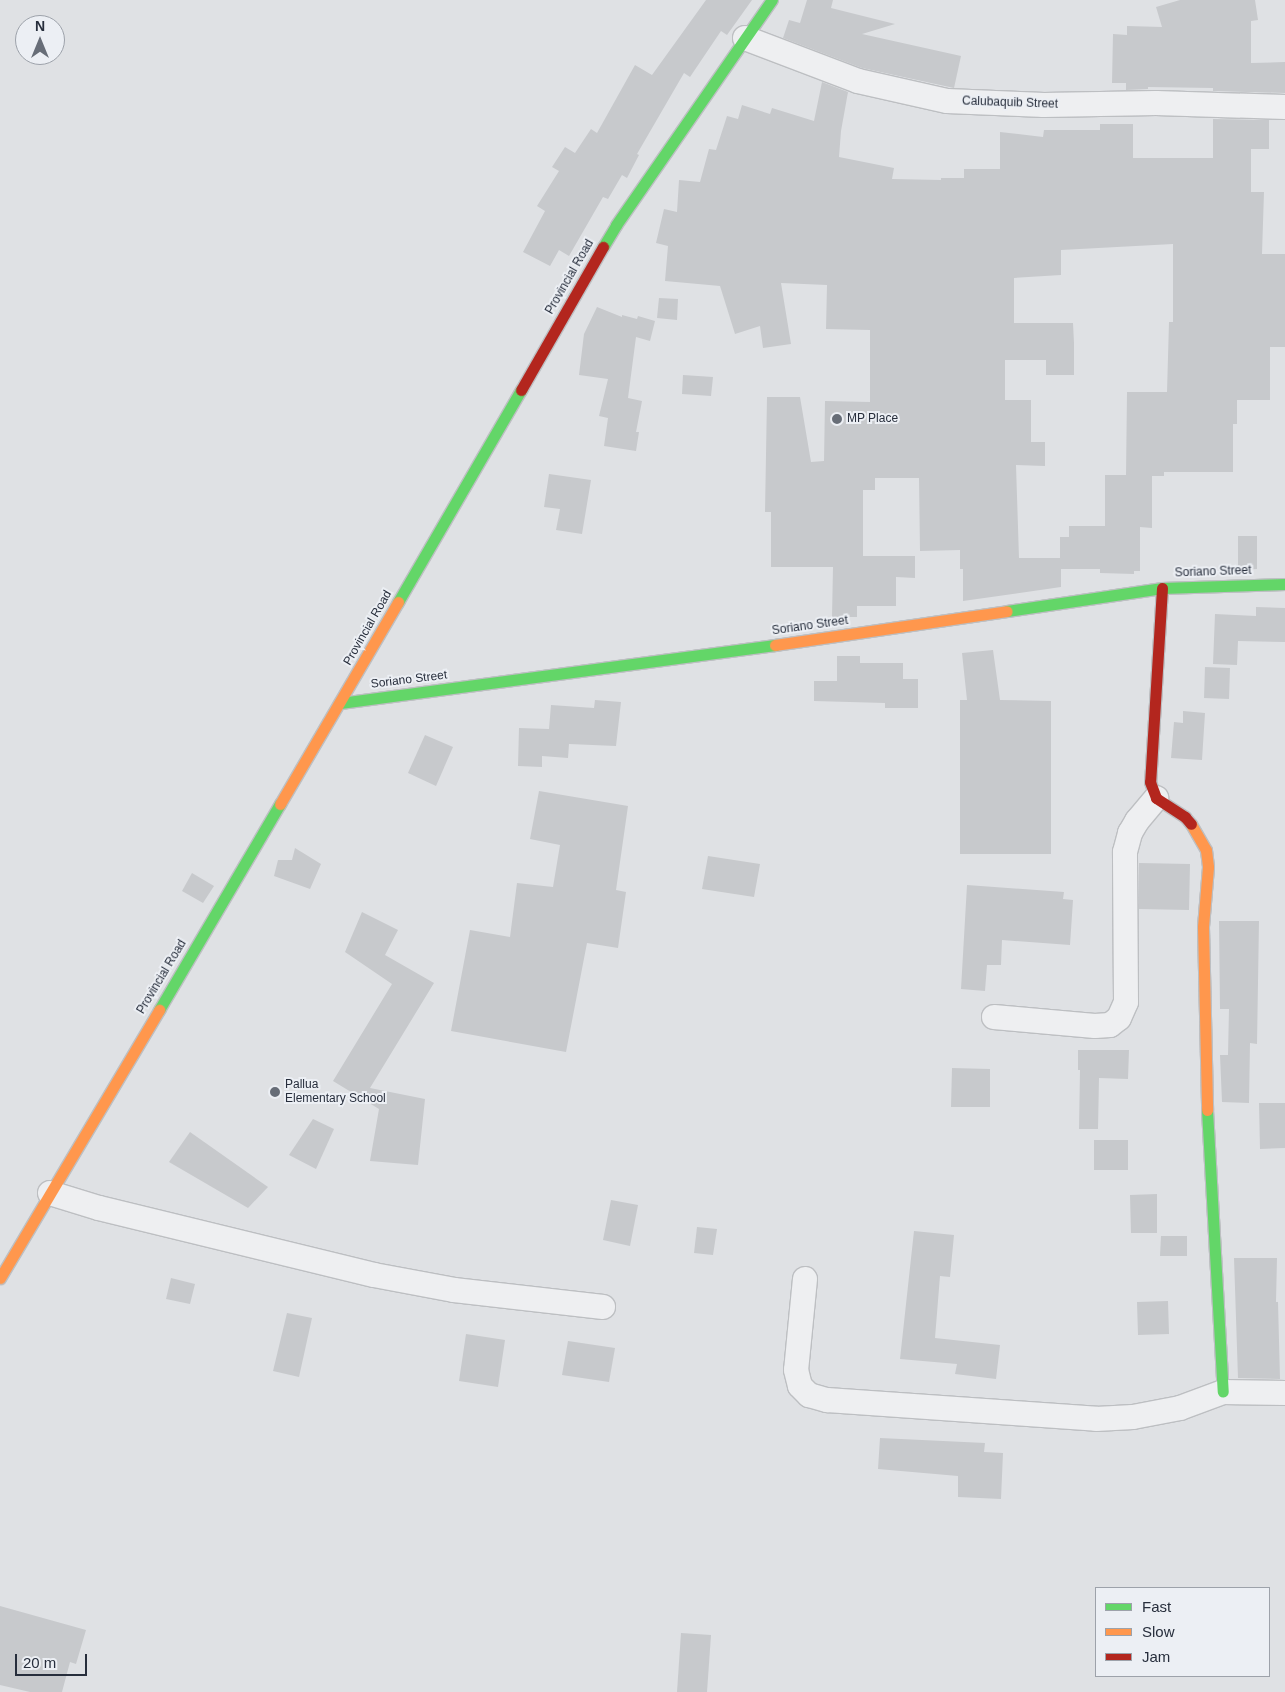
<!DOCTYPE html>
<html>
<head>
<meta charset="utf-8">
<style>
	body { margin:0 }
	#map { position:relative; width:1285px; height:1692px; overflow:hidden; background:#dfe1e4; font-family:Helvetica,sans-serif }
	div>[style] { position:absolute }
	.building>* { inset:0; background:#c7c9cc }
	.roads { filter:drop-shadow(1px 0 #bdbfc2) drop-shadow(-1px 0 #bdbfc2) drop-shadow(0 1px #bdbfc2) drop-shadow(0 -1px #bdbfc2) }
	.street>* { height:24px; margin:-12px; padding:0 12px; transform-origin:12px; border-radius:12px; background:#eeeff1 }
	.fast>* { height:11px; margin:-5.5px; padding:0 5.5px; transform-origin:5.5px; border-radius:5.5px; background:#63d668 }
	.slow>* { height:11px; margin:-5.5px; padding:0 5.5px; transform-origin:5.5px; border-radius:5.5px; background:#ff974d }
	.jam>* { height:11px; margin:-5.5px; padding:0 5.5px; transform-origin:5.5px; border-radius:5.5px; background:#b3261e }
	.dots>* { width:14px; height:14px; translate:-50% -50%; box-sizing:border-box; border:2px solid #eceff4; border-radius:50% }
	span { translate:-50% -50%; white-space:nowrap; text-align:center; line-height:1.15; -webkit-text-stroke:4px #eceff4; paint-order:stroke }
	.street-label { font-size:12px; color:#272e3c }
	.poi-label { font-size:12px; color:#272e3c }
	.left { translate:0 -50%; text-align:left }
	.legend { position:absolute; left:1095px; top:1587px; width:175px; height:90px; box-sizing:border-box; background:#eceff4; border:1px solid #9da2aa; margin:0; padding:6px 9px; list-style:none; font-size:15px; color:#272e3c }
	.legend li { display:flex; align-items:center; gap:10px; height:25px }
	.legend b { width:25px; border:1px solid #9da2aa }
	.north { position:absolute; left:15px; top:15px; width:50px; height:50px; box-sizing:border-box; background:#eceff4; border:1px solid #9da2aa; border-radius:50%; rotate:0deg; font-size:14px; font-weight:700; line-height:20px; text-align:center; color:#272e3c }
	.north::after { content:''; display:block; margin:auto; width:18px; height:22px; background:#676d77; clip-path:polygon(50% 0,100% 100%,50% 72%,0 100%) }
	.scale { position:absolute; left:15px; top:1654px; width:72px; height:22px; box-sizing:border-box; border:2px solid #272e3c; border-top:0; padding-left:6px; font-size:15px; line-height:18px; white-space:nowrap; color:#272e3c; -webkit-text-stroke:4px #eceff4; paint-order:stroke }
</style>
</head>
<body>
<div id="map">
	<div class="building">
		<i style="clip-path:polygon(706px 0,752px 0,727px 35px,721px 31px,690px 77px,684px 73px,637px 154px,639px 155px,627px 178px,622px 175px,608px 199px,603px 197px,569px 256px,559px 250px,550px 266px,523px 252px,545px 211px,537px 206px,559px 171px,552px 167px,565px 147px,575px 153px,591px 129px,597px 133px,635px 65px,652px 75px)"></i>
		<i style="clip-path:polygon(807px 0,833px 0,831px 8px,895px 24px,862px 34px,961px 56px,954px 88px,862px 68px,783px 38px,789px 20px,800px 23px)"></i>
		<i style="clip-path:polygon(1180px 0,1255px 0,1258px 20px,1251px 21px,1251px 63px,1285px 62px,1285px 93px,1213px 91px,1213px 88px,1148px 87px,1148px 89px,1126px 90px,1126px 83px,1112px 83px,1113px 34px,1127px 35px,1127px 26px,1162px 27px,1156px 7px)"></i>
		<i style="clip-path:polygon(evenodd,822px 82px,848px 92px,841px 131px,839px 157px,894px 168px,892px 179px,941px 180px,941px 178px,964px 178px,964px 169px,1000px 169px,1000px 132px,1043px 137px,1044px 130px,1100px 130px,1100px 124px,1133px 124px,1133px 158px,1213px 158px,1213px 119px,1269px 120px,1269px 149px,1251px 149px,1251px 192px,1264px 192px,1262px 254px,1285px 254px,1285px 347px,1270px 347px,1270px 400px,1237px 400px,1237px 424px,1233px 424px,1233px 472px,1164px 472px,1164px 476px,1152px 476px,1152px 528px,1140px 527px,1140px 571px,1134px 571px,1134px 574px,1100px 573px,1100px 569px,1061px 569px,1061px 587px,963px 601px,963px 569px,960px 569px,960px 550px,920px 551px,919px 478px,875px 478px,875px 490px,863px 490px,863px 556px,915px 556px,915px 578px,896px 577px,896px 606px,857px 606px,857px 617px,832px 617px,833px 567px,771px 567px,771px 512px,765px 512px,767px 397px,800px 397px,811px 462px,824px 461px,825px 401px,870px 402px,870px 330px,826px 329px,827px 285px,781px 283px,791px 344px,763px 348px,760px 326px,735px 334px,720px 286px,665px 281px,668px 246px,656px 243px,664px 209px,677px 212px,679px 180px,700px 182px,709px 149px,716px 150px,727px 116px,738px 119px,742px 105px,770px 114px,772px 108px,814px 121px,822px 82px,1173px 244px,1173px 322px,1169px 322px,1167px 392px,1127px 392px,1126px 475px,1105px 475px,1105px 526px,1069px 526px,1069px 537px,1060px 537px,1060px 558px,1019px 558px,1016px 465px,1045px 466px,1045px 442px,1031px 442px,1031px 400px,1005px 400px,1005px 360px,1046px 360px,1046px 375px,1074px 375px,1074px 343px,1073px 323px,1014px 323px,1014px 278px,1061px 275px,1061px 250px,1173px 244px)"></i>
		<i style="clip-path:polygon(659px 298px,678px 299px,677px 320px,657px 318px)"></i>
		<i style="clip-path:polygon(597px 307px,622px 317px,622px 315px,637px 319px,638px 316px,655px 321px,650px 341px,636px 337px,628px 398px,642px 401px,636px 432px,639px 432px,636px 451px,604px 446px,608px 418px,599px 416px,608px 379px,579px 375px,584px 334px)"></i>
		<i style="clip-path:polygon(683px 375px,713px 377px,711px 396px,682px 394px)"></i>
		<i style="clip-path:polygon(549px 474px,591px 480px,582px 534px,556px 530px,560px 509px,544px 507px)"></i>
		<i style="clip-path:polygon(1238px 536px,1257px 536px,1257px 569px,1238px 570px)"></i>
		<i style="clip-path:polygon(1256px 607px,1285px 608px,1285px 642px,1238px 641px,1237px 665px,1213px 664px,1215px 614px,1256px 616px)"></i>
		<i style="clip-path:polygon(993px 650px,1000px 700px,1051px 701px,1051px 854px,960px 854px,960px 700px,967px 700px,962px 653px)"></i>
		<i style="clip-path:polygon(837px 656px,860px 656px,860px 663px,903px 663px,903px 679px,918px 679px,918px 708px,885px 708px,885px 703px,814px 701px,814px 681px,837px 681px)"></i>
		<i style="clip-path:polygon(1205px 667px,1230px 668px,1229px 699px,1204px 698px)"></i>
		<i style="clip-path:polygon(595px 700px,621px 702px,616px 746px,569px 744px,568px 758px,542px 756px,542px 767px,518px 766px,519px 728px,549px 729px,551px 705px,594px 708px)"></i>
		<i style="clip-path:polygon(1183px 711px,1205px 713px,1202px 760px,1171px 758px,1174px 722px,1183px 723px)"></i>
		<i style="clip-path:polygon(425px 735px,453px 747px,436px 786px,408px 773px)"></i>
		<i style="clip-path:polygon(539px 791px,628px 806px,616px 890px,626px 892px,618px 948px,587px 943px,566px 1052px,451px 1031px,470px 930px,510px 937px,517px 883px,553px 887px,560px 845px,530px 839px)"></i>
		<i style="clip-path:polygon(295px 848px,321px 864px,310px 889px,274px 876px,278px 860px,292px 860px)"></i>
		<i style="clip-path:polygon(708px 856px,760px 864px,754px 897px,702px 889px)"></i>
		<i style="clip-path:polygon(1139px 863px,1190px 864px,1189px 910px,1139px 909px)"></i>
		<i style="clip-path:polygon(192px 873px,214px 886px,203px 903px,182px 891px)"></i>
		<i style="clip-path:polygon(967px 885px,1064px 892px,1063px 899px,1073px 900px,1070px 945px,1002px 940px,1001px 965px,987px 965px,985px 991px,961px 989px)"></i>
		<i style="clip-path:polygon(362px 912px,398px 930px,385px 955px,434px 983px,370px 1088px,425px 1099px,418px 1165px,370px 1161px,379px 1109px,333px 1081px,392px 984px,345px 952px)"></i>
		<i style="clip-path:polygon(1219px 921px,1259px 921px,1257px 1044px,1250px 1043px,1249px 1103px,1222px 1102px,1220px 1055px,1228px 1055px,1229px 1009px,1220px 1009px)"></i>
		<i style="clip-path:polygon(1078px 1050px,1129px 1050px,1128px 1079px,1099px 1078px,1098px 1129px,1079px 1129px,1080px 1070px,1078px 1070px)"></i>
		<i style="clip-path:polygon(952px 1068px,990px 1069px,990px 1107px,951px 1107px)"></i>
		<i style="clip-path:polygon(1259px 1103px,1285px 1103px,1285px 1148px,1260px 1149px)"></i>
		<i style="clip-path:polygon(313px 1119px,334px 1129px,316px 1169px,289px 1155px)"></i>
		<i style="clip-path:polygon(190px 1132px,268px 1187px,248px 1208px,169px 1162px)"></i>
		<i style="clip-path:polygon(1094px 1140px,1128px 1140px,1128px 1170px,1094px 1170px)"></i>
		<i style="clip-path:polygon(1157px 1194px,1157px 1233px,1131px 1233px,1130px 1195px)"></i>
		<i style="clip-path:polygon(611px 1200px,638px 1205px,630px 1246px,603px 1240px)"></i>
		<i style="clip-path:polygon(697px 1227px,717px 1229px,713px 1255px,694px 1253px)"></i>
		<i style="clip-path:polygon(914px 1231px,954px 1235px,950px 1277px,940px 1276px,935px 1338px,1000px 1345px,996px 1379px,955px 1374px,957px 1364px,900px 1359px)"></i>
		<i style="clip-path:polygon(1161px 1236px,1187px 1236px,1187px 1256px,1160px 1256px)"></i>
		<i style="clip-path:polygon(1234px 1258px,1277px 1258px,1276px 1302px,1278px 1302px,1280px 1379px,1238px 1378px)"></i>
		<i style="clip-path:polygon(171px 1278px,195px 1284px,190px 1304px,166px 1299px)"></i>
		<i style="clip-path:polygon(1168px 1301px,1169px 1334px,1138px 1335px,1137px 1302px)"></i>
		<i style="clip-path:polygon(287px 1313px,312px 1318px,299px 1377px,273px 1371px)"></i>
		<i style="clip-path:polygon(466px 1334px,505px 1340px,498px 1387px,459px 1381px)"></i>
		<i style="clip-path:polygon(568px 1341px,615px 1348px,609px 1382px,562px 1375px)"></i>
		<i style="clip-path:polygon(880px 1438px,985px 1443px,984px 1452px,1003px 1453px,1001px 1499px,958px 1497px,958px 1476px,878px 1469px)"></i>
		<i style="clip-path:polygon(0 1606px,86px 1630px,76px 1664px,70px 1662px,62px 1692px,30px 1692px,0 1685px)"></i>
		<i style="clip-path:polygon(681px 1633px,711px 1635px,707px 1692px,677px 1692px)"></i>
	</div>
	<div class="roads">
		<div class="street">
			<i style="left:745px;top:38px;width:121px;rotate:20.8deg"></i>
			<i style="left:858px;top:81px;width:91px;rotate:12.7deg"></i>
			<i style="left:947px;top:101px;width:97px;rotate:2.4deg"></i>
			<i style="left:1044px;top:105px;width:112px;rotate:-1deg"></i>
			<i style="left:1156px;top:103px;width:129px;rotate:1.8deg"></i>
			<i style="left:994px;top:1017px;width:101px;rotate:5.1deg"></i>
			<i style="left:1095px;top:1026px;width:15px;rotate:-4deg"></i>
			<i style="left:1110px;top:1025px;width:11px;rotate:-38deg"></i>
			<i style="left:1119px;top:1018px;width:17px;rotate:-66deg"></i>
			<i style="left:1126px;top:1002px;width:150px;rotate:-90.4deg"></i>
			<i style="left:1125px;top:852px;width:20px;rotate:-75deg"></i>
			<i style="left:1130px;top:833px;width:14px;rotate:-60deg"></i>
			<i style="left:1137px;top:821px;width:30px;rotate:-50deg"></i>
			<i style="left:50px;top:1193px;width:51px;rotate:17deg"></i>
			<i style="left:99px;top:1208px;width:283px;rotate:13.7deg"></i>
			<i style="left:374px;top:1275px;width:81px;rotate:10.6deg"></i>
			<i style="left:454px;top:1290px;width:150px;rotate:6.5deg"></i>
			<i style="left:805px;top:1279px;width:91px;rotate:95.6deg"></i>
			<i style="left:796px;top:1370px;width:16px;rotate:76deg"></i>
			<i style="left:800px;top:1386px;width:13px;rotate:45deg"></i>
			<i style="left:809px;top:1395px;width:19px;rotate:16deg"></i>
			<i style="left:827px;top:1400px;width:270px;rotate:4deg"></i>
			<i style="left:1096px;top:1419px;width:37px;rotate:-3deg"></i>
			<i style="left:1133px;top:1417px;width:48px;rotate:-10.8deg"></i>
			<i style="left:1180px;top:1408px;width:46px;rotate:-20.4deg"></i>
			<i style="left:1223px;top:1392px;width:62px;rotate:0.9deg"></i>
		</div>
		<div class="fast">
			<i style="left:603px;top:247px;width:26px;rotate:-59deg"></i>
			<i style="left:616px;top:225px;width:274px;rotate:-55.3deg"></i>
			<i style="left:398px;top:602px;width:245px;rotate:-59.9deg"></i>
			<i style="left:1007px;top:611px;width:157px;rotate:-8.4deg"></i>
			<i style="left:1162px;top:588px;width:123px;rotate:-1.9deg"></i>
			<i style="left:340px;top:703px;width:439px;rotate:-7.6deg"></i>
			<i style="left:159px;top:1010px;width:239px;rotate:-59.6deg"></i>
			<i style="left:1207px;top:1110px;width:282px;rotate:86.8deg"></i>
		</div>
		<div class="slow">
			<i style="left:775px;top:645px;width:234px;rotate:-8.3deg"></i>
			<i style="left:280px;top:804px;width:234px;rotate:-59.7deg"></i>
			<i style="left:1191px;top:824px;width:30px;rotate:60deg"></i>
			<i style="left:1206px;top:850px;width:17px;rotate:83deg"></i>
			<i style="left:1208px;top:867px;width:60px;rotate:94.8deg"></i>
			<i style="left:1203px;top:927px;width:183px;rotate:88.7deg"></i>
			<i style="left:0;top:1278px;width:312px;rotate:-59.3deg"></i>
		</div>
		<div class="jam">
			<i style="left:521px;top:390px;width:165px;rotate:-60.2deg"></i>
			<i style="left:1162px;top:588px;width:194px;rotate:93.5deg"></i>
			<i style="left:1150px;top:782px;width:17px;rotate:69deg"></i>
			<i style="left:1156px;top:798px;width:35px;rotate:33deg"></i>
			<i style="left:1185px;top:817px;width:9px;rotate:49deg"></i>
		</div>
	</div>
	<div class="dots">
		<i style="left:837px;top:419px;background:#676d77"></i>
		<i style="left:275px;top:1092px;background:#676d77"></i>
	</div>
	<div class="street-label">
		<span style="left:1010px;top:103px;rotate:2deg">Calubaquib Street</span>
		<span style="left:570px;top:277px;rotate:-60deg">Provincial Road</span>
		<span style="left:1213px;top:572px;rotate:-2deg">Soriano Street</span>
		<span style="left:810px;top:626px;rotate:-8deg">Soriano Street</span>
		<span style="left:368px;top:628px;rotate:-60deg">Provincial Road</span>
		<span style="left:409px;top:680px;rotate:-7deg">Soriano Street</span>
		<span style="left:162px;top:977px;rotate:-59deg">Provincial Road</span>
	</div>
	<div class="poi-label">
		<span class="left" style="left:847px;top:419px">MP Place</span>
		<span class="left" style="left:285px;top:1092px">Pallua<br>Elementary School</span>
	</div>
	<ul class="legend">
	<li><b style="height:6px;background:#63d668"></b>Fast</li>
	<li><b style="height:6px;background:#ff974d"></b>Slow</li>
	<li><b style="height:6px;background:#b3261e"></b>Jam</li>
	</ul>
	<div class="north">N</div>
	<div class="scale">20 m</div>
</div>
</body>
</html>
